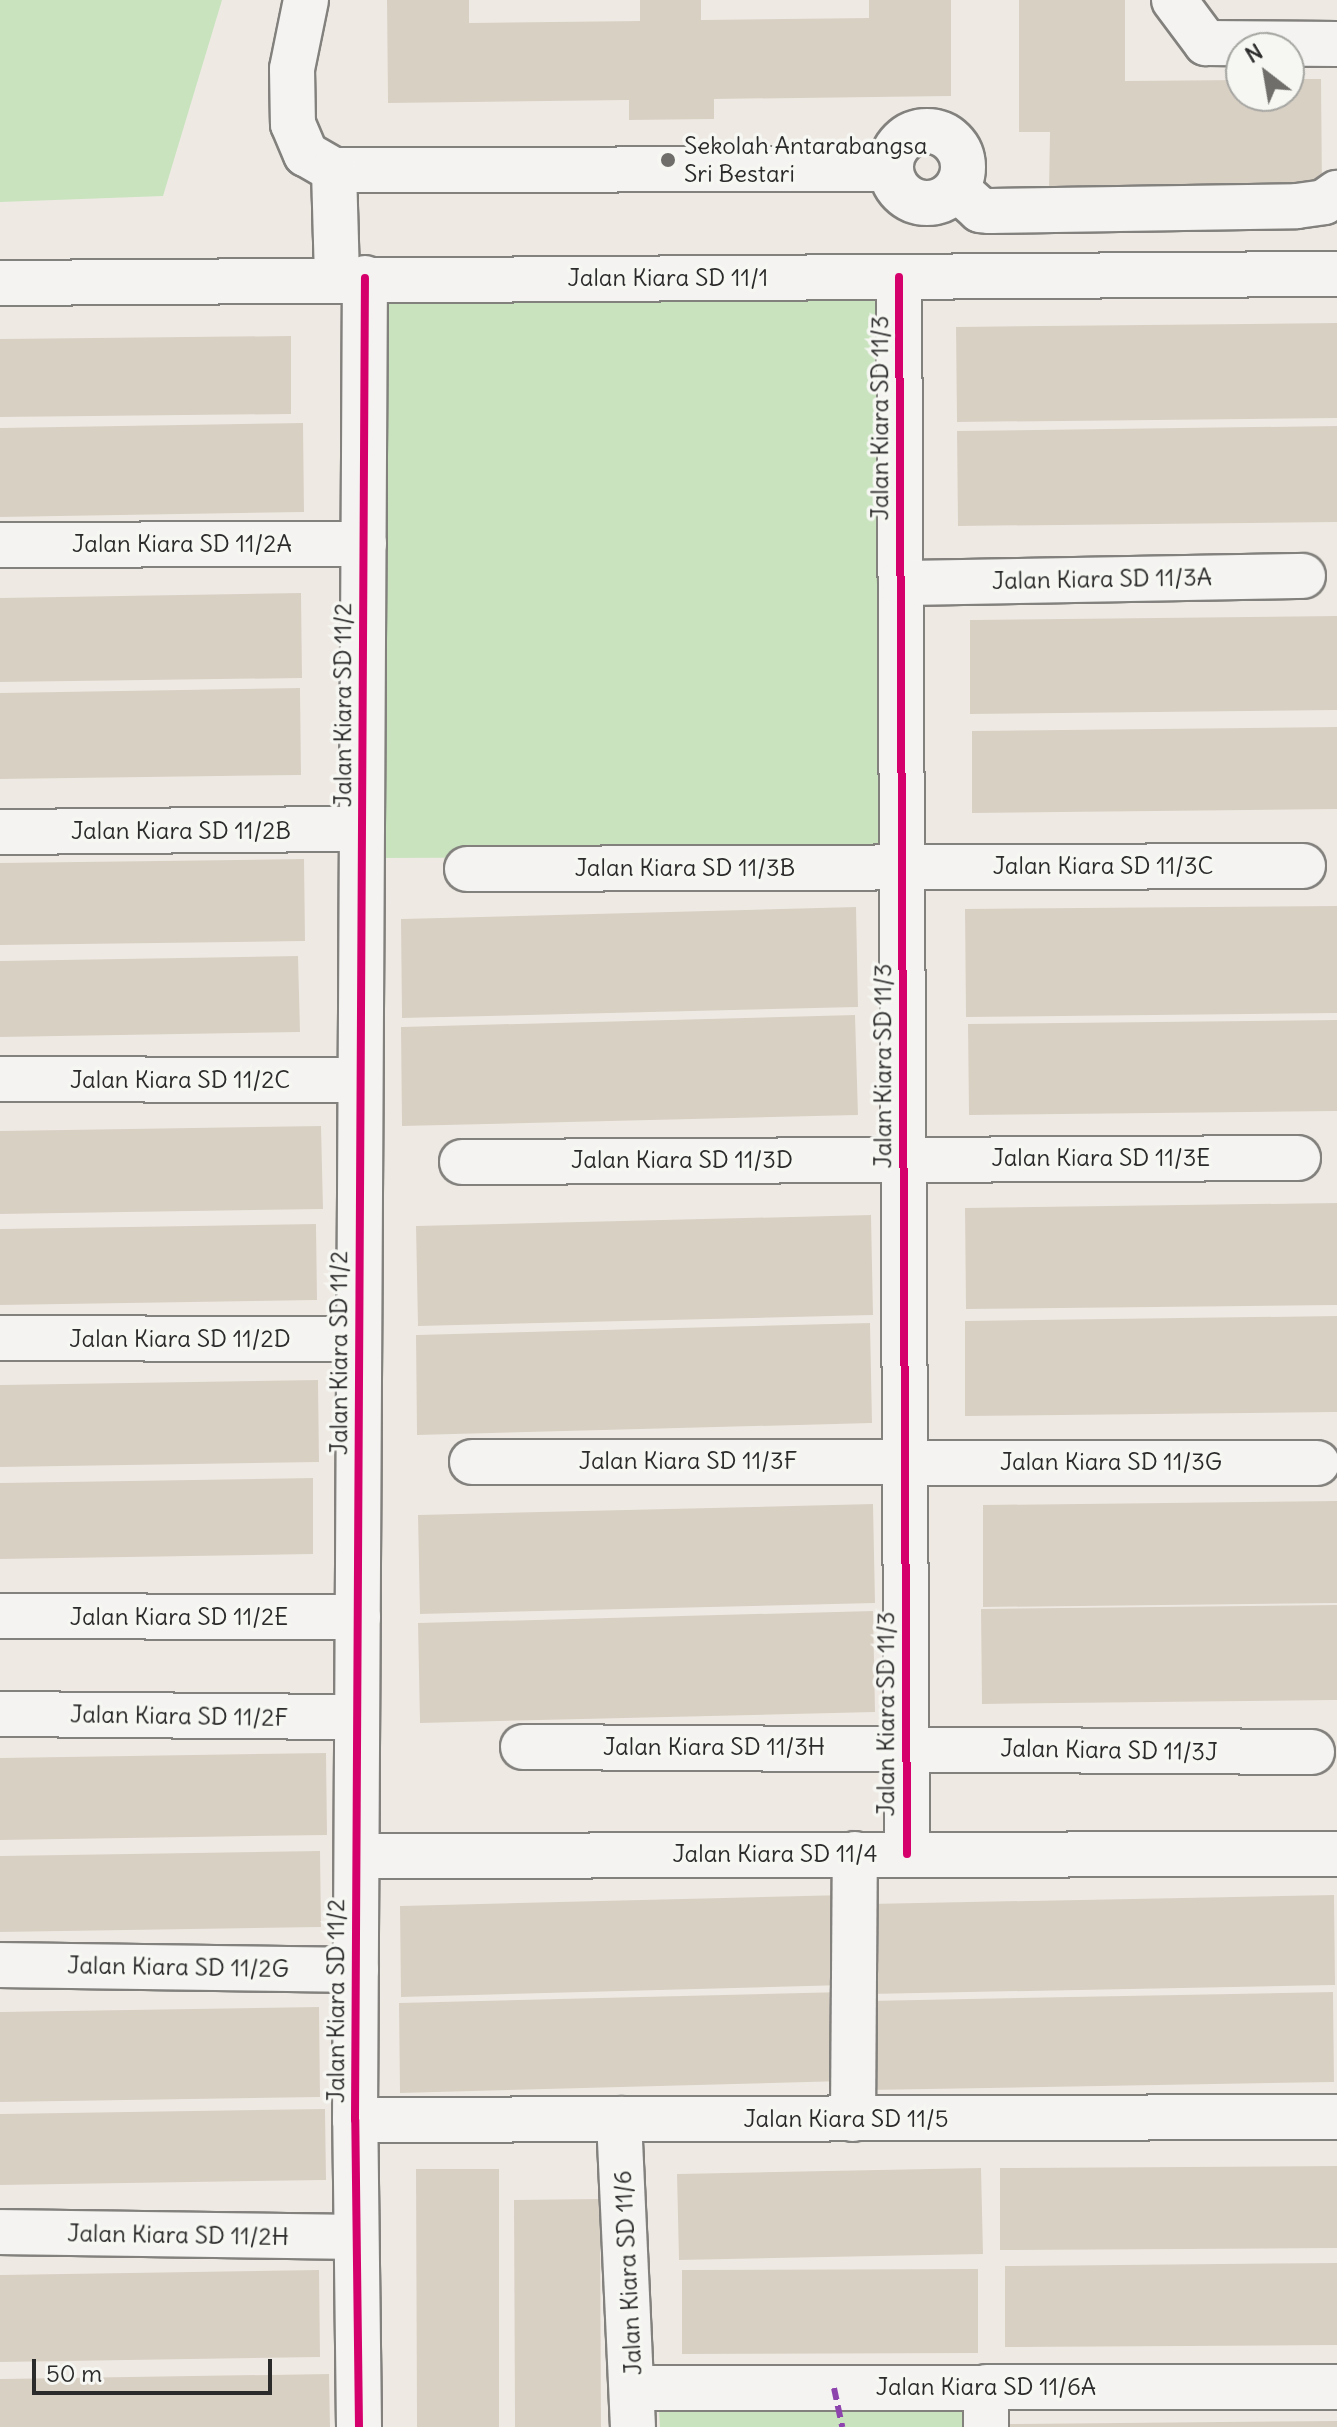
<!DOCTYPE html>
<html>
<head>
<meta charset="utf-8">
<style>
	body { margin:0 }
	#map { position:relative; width:1337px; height:2427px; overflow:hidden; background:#eeeae3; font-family:Delius,sans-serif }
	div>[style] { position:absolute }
	.green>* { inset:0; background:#c8e3be }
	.building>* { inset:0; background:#d9d0c4 }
	.roads { filter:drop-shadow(2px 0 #83817e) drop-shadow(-2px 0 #83817e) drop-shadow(0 2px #83817e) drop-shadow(0 -2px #83817e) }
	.minor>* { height:44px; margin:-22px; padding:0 22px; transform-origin:22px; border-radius:22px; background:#f4f3f1 }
	.minor>.ring { margin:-22px; padding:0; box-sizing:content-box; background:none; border:44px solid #f4f3f1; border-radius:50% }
	.quiet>* { height:6px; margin-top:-3px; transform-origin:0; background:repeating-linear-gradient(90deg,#8e44ad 0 12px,transparent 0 18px) }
	.cycleway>* { height:8px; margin:-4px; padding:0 4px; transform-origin:4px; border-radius:4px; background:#d6006c }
	.dots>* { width:22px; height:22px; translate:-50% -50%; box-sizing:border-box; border:4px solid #f6f6f2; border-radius:50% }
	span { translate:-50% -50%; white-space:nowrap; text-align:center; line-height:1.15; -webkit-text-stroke:7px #f6f6f2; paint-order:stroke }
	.poi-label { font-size:24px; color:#2b2b2b }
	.left { translate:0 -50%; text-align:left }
	.street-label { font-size:24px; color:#2b2b2b }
	.north { position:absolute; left:1225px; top:32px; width:80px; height:80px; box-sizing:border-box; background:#f6f6f2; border:2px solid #a5a5a2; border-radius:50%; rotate:329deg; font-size:22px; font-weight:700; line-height:32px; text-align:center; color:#2b2b2b }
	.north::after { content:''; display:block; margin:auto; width:28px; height:36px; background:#6f6e6b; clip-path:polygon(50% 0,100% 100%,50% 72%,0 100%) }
	.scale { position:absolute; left:32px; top:2359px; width:240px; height:36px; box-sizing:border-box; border:4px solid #2b2b2b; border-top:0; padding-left:10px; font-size:24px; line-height:28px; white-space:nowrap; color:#2b2b2b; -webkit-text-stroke:6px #f6f6f2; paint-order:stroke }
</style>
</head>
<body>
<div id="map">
	<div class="green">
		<i style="clip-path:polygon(0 0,222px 0,163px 196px,0 202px)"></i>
		<i style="clip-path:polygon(890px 288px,889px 856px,372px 858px,373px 291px)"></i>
		<i style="clip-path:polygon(967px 2409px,967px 2427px,660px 2427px,659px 2411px)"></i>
	</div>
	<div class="building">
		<i style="clip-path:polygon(387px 0,469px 0,469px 23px,640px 21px,640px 0,701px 0,701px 20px,869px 18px,869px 0,951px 0,951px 96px,714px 99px,714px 119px,629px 120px,629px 100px,388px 103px)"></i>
		<i style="clip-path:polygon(1019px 0,1125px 0,1125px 81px,1241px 80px,1241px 96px,1289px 96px,1289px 79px,1321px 79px,1322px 187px,1049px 189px,1050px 132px,1019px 132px)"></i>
		<i style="clip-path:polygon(1337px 323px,1337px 418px,957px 422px,956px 327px)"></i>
		<i style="clip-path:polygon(291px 336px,291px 414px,0 417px,0 339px)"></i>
		<i style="clip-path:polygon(303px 423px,304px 512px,0 517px,0 428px)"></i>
		<i style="clip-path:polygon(1337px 426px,1337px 522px,958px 526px,957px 431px)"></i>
		<i style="clip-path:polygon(301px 593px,302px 678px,0 682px,0 598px)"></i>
		<i style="clip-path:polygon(1337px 616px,1337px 710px,970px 714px,970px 620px)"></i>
		<i style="clip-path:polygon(300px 688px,301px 775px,0 779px,0 693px)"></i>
		<i style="clip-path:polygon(1337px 727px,1337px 809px,972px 813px,972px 731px)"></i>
		<i style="clip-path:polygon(304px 859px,305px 941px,0 945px,0 863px)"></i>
		<i style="clip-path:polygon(1337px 906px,1337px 1013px,966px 1017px,965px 909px)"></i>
		<i style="clip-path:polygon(856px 907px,858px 1007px,402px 1018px,401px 919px)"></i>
		<i style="clip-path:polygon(298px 956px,300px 1032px,0 1037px,0 961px)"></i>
		<i style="clip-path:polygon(855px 1015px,858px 1115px,402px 1126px,401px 1027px)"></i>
		<i style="clip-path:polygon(1337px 1020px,1337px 1111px,969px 1115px,968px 1024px)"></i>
		<i style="clip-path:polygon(321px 1126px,323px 1209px,0 1214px,0 1131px)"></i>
		<i style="clip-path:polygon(1337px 1203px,1337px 1305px,966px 1309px,965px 1208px)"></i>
		<i style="clip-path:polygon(871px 1215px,873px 1315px,418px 1326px,416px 1226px)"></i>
		<i style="clip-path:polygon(316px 1224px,317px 1300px,0 1305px,0 1229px)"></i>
		<i style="clip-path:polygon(1337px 1316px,1337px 1412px,965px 1416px,965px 1321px)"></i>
		<i style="clip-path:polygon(870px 1323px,872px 1423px,417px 1435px,416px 1335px)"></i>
		<i style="clip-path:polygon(318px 1380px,319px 1462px,0 1467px,0 1385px)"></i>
		<i style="clip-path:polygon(313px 1478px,313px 1554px,0 1559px,0 1483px)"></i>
		<i style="clip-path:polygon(1337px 1501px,1337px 1603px,983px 1607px,983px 1505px)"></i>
		<i style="clip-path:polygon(873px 1504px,875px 1603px,420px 1614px,418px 1515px)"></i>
		<i style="clip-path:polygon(1337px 1605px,1337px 1700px,982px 1704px,981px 1609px)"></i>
		<i style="clip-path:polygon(873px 1611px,875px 1712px,420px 1723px,418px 1623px)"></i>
		<i style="clip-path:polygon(326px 1753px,327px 1835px,0 1840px,0 1758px)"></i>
		<i style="clip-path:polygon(320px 1851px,321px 1927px,0 1932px,0 1856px)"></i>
		<i style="clip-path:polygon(845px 1895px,846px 1985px,401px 1997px,400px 1906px)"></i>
		<i style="clip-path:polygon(1334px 1895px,1335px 1985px,869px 1994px,868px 1904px)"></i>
		<i style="clip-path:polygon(844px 1992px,845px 2081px,400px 2093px,399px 2003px)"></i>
		<i style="clip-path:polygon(1333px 1992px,1334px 2082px,868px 2090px,867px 2001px)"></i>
		<i style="clip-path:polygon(319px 2007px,320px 2097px,0 2102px,0 2012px)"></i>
		<i style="clip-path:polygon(325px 2109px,326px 2180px,0 2185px,0 2114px)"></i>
		<i style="clip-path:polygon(1337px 2166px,1337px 2248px,1000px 2250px,1000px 2168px)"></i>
		<i style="clip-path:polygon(981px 2168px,983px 2254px,679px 2260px,677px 2174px)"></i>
		<i style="clip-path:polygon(416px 2169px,499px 2169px,499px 2427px,417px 2427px)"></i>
		<i style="clip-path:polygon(600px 2199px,601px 2427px,515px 2427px,514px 2200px)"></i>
		<i style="clip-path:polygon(1337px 2263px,1337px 2345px,1005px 2347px,1005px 2266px)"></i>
		<i style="clip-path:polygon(978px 2269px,978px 2353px,682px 2354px,682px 2270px)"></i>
		<i style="clip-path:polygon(319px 2270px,320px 2357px,0 2362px,0 2275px)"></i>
		<i style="clip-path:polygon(329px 2374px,330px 2427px,0 2427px,0 2379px)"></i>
		<i style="clip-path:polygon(1337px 2421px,1337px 2427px,1006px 2427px,1006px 2424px)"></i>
	</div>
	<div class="roads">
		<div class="minor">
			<i style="left:306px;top:0;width:70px;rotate:101.5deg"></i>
			<i style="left:292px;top:69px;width:55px;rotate:89deg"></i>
			<i style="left:293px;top:124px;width:33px;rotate:67deg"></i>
			<i style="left:306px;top:154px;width:32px;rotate:30deg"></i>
			<i style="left:334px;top:170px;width:556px;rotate:-0.1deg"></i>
			<i style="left:1174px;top:0;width:54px;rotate:53.3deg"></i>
			<i style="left:1206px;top:43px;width:131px;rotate:0.4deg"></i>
			<i class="ring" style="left:891px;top:131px;width:28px;height:28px"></i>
			<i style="left:334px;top:170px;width:109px;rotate:88.4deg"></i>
			<i style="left:957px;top:189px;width:31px;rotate:42deg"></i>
			<i style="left:980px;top:210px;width:10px;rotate:6deg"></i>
			<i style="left:990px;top:211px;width:307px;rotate:-0.9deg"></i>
			<i style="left:1297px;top:206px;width:27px;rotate:-8deg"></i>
			<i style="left:1324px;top:202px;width:16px;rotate:-35deg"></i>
			<i style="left:899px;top:277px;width:1577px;rotate:89.71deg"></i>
			<i style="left:0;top:283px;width:1337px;rotate:-0.39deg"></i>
			<i style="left:0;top:545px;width:364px;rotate:-0.2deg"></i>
			<i style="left:901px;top:583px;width:402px;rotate:-1deg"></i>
			<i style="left:0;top:832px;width:362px;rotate:-0.5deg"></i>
			<i style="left:467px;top:869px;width:836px;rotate:-0.21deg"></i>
			<i style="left:0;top:1079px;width:360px;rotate:0.2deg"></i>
			<i style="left:462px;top:1162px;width:836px;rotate:-0.27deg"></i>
			<i style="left:0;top:1338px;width:359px;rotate:0.2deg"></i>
			<i style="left:472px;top:1462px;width:845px;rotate:0.07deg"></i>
			<i style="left:0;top:1616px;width:358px;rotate:0.2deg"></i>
			<i style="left:0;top:1714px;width:357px;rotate:0.5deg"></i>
			<i style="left:523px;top:1747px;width:789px;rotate:0.36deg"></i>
			<i style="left:357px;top:1856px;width:980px;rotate:-0.12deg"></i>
			<i style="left:0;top:1965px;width:356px;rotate:0.8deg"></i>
			<i style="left:619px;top:2119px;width:308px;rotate:87.4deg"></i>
			<i style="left:853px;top:2119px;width:265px;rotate:-89.6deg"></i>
			<i style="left:355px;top:2120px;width:982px;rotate:-0.18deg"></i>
			<i style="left:0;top:2232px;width:356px;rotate:0.8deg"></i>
			<i style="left:986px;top:2387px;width:40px;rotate:90deg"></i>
			<i style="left:634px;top:2388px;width:703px;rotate:-0.08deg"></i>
			<i style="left:359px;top:2427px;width:307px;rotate:-90.7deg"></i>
			<i style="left:355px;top:2120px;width:1842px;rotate:-89.69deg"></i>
		</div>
	</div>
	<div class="quiet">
		<i style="left:834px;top:2388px;width:40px;rotate:78deg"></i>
	</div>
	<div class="cycleway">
		<i style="left:899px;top:277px;width:1577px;rotate:89.71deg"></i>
		<i style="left:359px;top:2427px;width:307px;rotate:-90.7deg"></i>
		<i style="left:355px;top:2120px;width:1842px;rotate:-89.69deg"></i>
	</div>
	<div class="dots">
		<i style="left:668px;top:160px;background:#6f6e6b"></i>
	</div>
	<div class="poi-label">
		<span class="left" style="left:684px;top:160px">Sekolah Antarabangsa<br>Sri Bestari</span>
	</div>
	<div class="street-label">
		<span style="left:668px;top:278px">Jalan Kiara SD 11/1</span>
		<span style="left:880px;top:418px;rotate:-90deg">Jalan Kiara SD 11/3</span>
		<span style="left:182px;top:544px">Jalan Kiara SD 11/2A</span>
		<span style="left:1102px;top:579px;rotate:-1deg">Jalan Kiara SD 11/3A</span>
		<span style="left:343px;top:705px;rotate:-90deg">Jalan Kiara SD 11/2</span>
		<span style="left:181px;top:831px">Jalan Kiara SD 11/2B</span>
		<span style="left:1103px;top:866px">Jalan Kiara SD 11/3C</span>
		<span style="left:685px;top:868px">Jalan Kiara SD 11/3B</span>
		<span style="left:883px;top:1066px;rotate:-90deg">Jalan Kiara SD 11/3</span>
		<span style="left:180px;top:1080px">Jalan Kiara SD 11/2C</span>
		<span style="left:1101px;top:1158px">Jalan Kiara SD 11/3E</span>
		<span style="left:682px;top:1160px">Jalan Kiara SD 11/3D</span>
		<span style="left:180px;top:1339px">Jalan Kiara SD 11/2D</span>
		<span style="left:339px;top:1353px;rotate:-90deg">Jalan Kiara SD 11/2</span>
		<span style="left:688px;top:1461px">Jalan Kiara SD 11/3F</span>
		<span style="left:1111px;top:1462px">Jalan Kiara SD 11/3G</span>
		<span style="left:179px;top:1617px">Jalan Kiara SD 11/2E</span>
		<span style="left:886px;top:1714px;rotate:-90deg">Jalan Kiara SD 11/3</span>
		<span style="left:179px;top:1716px;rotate:1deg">Jalan Kiara SD 11/2F</span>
		<span style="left:714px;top:1747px">Jalan Kiara SD 11/3H</span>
		<span style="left:1109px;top:1750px;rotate:1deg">Jalan Kiara SD 11/3J</span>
		<span style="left:775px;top:1854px">Jalan Kiara SD 11/4</span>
		<span style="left:178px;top:1967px;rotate:1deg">Jalan Kiara SD 11/2G</span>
		<span style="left:336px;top:2001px;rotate:-90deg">Jalan Kiara SD 11/2</span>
		<span style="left:846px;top:2119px">Jalan Kiara SD 11/5</span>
		<span style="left:178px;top:2235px;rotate:1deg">Jalan Kiara SD 11/2H</span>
		<span style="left:628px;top:2273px;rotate:-93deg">Jalan Kiara SD 11/6</span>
		<span style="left:986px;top:2387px">Jalan Kiara SD 11/6A</span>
	</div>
	<div class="north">N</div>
	<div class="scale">50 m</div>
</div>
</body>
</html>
